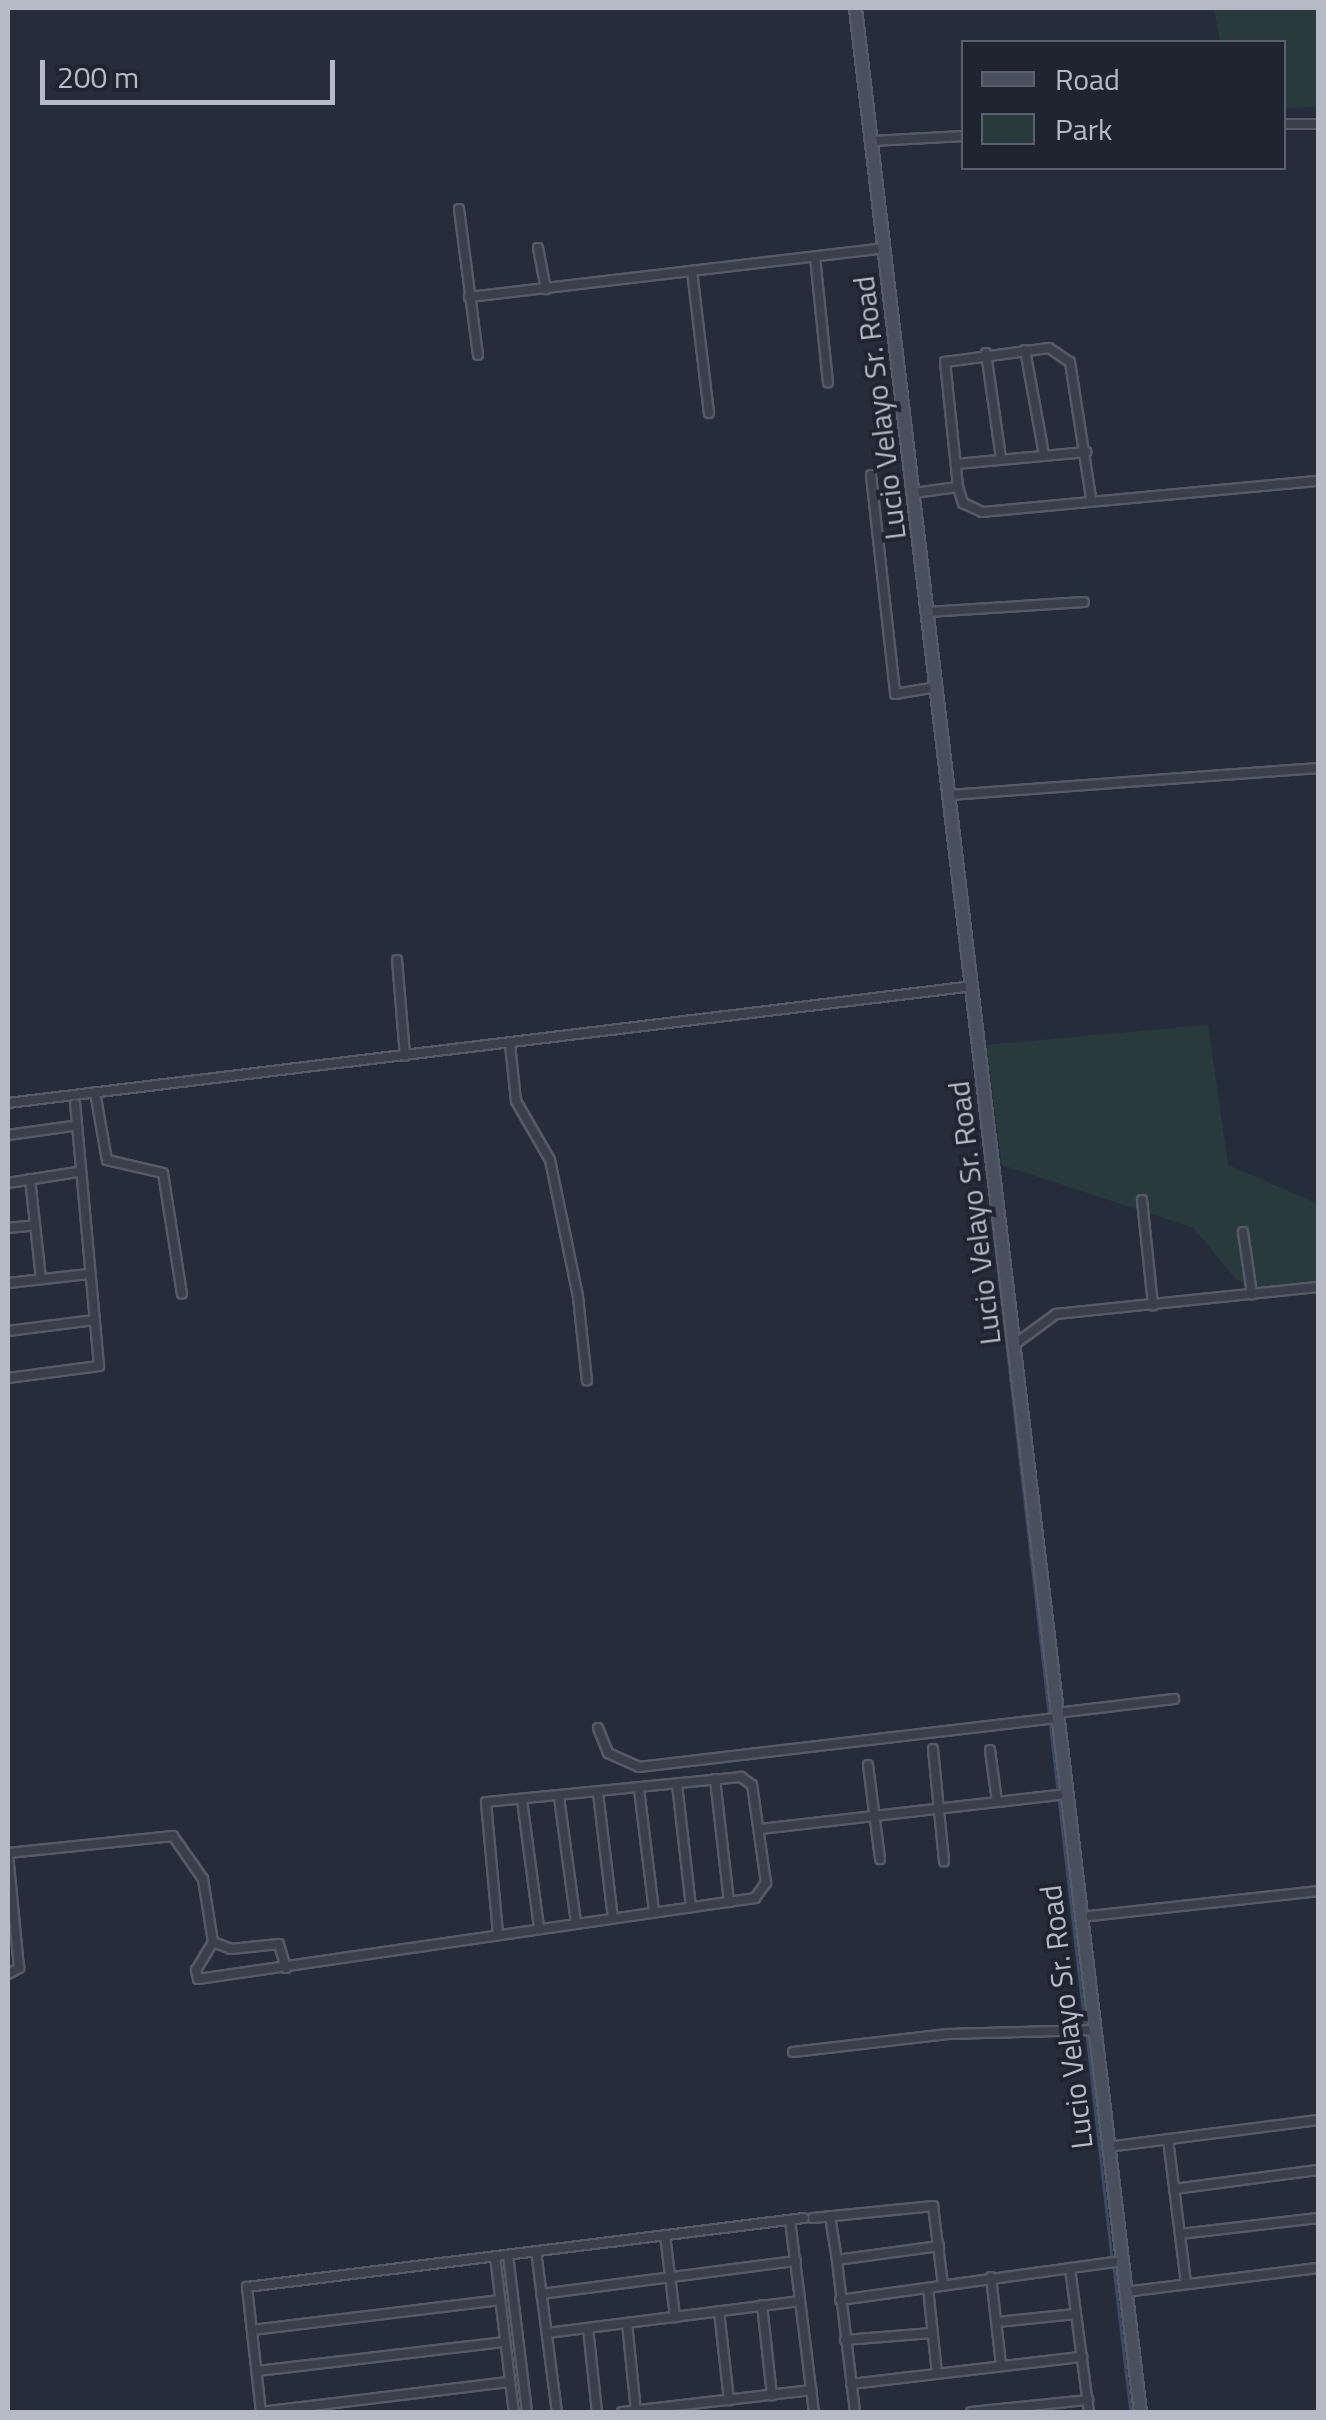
<!DOCTYPE html>
<html>
<head>
<meta charset="utf-8">
<style>
	body { margin:0 }
	#map { position:relative; width:1326px; height:2420px; overflow:hidden; background:#262d3a; font-family:"Titillium Web",sans-serif }
	div>[style] { position:absolute }
	.green>* { inset:0; background:#293a3c }
	.stream>* { height:2.5px; margin:-1.25px; padding:0 1.25px; transform-origin:1.25px; border-radius:1.25px; background:#3d4a61 }
	.roads { filter:drop-shadow(2px 0 #555b66) drop-shadow(-2px 0 #555b66) drop-shadow(0 2px #555b66) drop-shadow(0 -2px #555b66) }
	.street>* { height:8px; margin:-4px; padding:0 4px; transform-origin:4px; border-radius:4px; background:#3a404b }
	.secondary>* { height:11px; margin:-5.5px; padding:0 5.5px; transform-origin:5.5px; border-radius:5.5px; background:#484f5d }
	span { translate:-50% -50%; white-space:nowrap; text-align:center; line-height:1.15; -webkit-text-stroke:8px #1f2530; paint-order:stroke }
	.street-label { font-size:30px; color:#b5bbc6 }
	.frame { position:absolute; inset:0; border:10px solid #b5bbc6; pointer-events:none }
	.legend { position:absolute; left:961px; top:40px; width:325px; height:130px; box-sizing:border-box; background:#1f2530; border:2px solid #5b616c; margin:0; padding:12px 18px; list-style:none; font-size:30px; color:#b5bbc6 }
	.legend li { display:flex; align-items:center; gap:20px; height:50px }
	.legend b { width:50px; border:2px solid #5b616c }
	.scale { position:absolute; left:40px; top:60px; width:295px; height:45px; box-sizing:border-box; border:5px solid #b5bbc6; border-top:0; padding-left:12px; font-size:30px; line-height:35px; white-space:nowrap; color:#b5bbc6; -webkit-text-stroke:8px #1f2530; paint-order:stroke }
</style>
</head>
<body>
<div id="map">
	<div class="green">
		<i style="clip-path:polygon(1214px 8px,1318px 8px,1318px 106px,1284px 109px,1284px 42px,1220px 42px)"></i>
		<i style="clip-path:polygon(1208px 1025px,1228px 1165px,1318px 1204px,1318px 1290px,1260px 1295px,1234px 1277px,1194px 1228px,1002px 1165px,986px 1045px)"></i>
	</div>
	<div class="stream">
		<i style="left:981px;top:1118px;width:677px;rotate:83.47deg"></i>
		<i style="left:1059px;top:1799px;width:226px;rotate:83.4deg"></i>
		<i style="left:1087px;top:2035px;width:223px;rotate:83.6deg"></i>
		<i style="left:1114px;top:2268px;width:145px;rotate:83.3deg"></i>
	</div>
	<div class="roads">
		<div class="street">
			<i style="left:1284px;top:124px;width:34px"></i>
			<i style="left:872px;top:141px;width:92px;rotate:-3.1deg"></i>
			<i style="left:459px;top:209px;width:147px;rotate:82.6deg"></i>
			<i style="left:538px;top:248px;width:42px;rotate:79deg"></i>
			<i style="left:815px;top:257px;width:126px;rotate:84.1deg"></i>
			<i style="left:692px;top:271px;width:143px;rotate:83.2deg"></i>
			<i style="left:469px;top:297px;width:418px;rotate:-6.7deg"></i>
			<i style="left:1025px;top:350px;width:107px;rotate:79.7deg"></i>
			<i style="left:986px;top:353px;width:107px;rotate:81.9deg"></i>
			<i style="left:956px;top:464px;width:131px;rotate:-5.3deg"></i>
			<i style="left:871px;top:475px;width:220px;rotate:83.7deg"></i>
			<i style="left:895px;top:694px;width:43px;rotate:-9.5deg"></i>
			<i style="left:958px;top:487px;width:126px;rotate:-95.9deg"></i>
			<i style="left:945px;top:362px;width:105px;rotate:-7.7deg"></i>
			<i style="left:1049px;top:348px;width:25px;rotate:34deg"></i>
			<i style="left:1070px;top:362px;width:137px;rotate:81.2deg"></i>
			<i style="left:914px;top:493px;width:44px;rotate:-7.8deg"></i>
			<i style="left:958px;top:487px;width:17px;rotate:73deg"></i>
			<i style="left:963px;top:503px;width:21px;rotate:25deg"></i>
			<i style="left:982px;top:512px;width:337px;rotate:-5.3deg"></i>
			<i style="left:928px;top:612px;width:156px;rotate:-3.7deg"></i>
			<i style="left:950px;top:795px;width:369px;rotate:-4.2deg"></i>
			<i style="left:397px;top:960px;width:96px;rotate:85.2deg"></i>
			<i style="left:510px;top:1044px;width:57px;rotate:84deg"></i>
			<i style="left:516px;top:1101px;width:68px;rotate:60deg"></i>
			<i style="left:550px;top:1160px;width:140px;rotate:78.4deg"></i>
			<i style="left:578px;top:1297px;width:84px;rotate:83.9deg"></i>
			<i style="left:95px;top:1092px;width:69px;rotate:80deg"></i>
			<i style="left:107px;top:1160px;width:57px;rotate:13.1deg"></i>
			<i style="left:163px;top:1173px;width:122px;rotate:81.1deg"></i>
			<i style="left:8px;top:1103px;width:972px;rotate:-6.91deg"></i>
			<i style="left:8px;top:1135px;width:65px;rotate:-8deg"></i>
			<i style="left:30px;top:1179px;width:101px;rotate:83.7deg"></i>
			<i style="left:8px;top:1183px;width:70px;rotate:-9.1deg"></i>
			<i style="left:1142px;top:1200px;width:106px;rotate:84deg"></i>
			<i style="left:8px;top:1228px;width:27px;rotate:-6deg"></i>
			<i style="left:1243px;top:1232px;width:63px;rotate:81.7deg"></i>
			<i style="left:8px;top:1283px;width:81px;rotate:-6.4deg"></i>
			<i style="left:8px;top:1331px;width:87px;rotate:-7.3deg"></i>
			<i style="left:1015px;top:1344px;width:51px;rotate:-36.2deg"></i>
			<i style="left:1056px;top:1314px;width:263px;rotate:-5.9deg"></i>
			<i style="left:8px;top:1378px;width:92px;rotate:-7.5deg"></i>
			<i style="left:99px;top:1366px;width:263px;rotate:-95.2deg"></i>
			<i style="left:1056px;top:1713px;width:119px;rotate:-6.8deg"></i>
			<i style="left:598px;top:1728px;width:27px;rotate:68deg"></i>
			<i style="left:608px;top:1753px;width:34px;rotate:24deg"></i>
			<i style="left:639px;top:1767px;width:420px;rotate:-6.7deg"></i>
			<i style="left:933px;top:1749px;width:113px;rotate:84.4deg"></i>
			<i style="left:990px;top:1750px;width:52px;rotate:82.3deg"></i>
			<i style="left:868px;top:1765px;width:95px;rotate:82.7deg"></i>
			<i style="left:715px;top:1779px;width:124px;rotate:83.5deg"></i>
			<i style="left:677px;top:1784px;width:124px;rotate:83.5deg"></i>
			<i style="left:639px;top:1789px;width:123px;rotate:83deg"></i>
			<i style="left:598px;top:1793px;width:126px;rotate:83.2deg"></i>
			<i style="left:559px;top:1797px;width:126px;rotate:82.3deg"></i>
			<i style="left:522px;top:1800px;width:129px;rotate:82.4deg"></i>
			<i style="left:760px;top:1829px;width:307px;rotate:-6.5deg"></i>
			<i style="left:8px;top:1853px;width:166px;rotate:-5.9deg"></i>
			<i style="left:173px;top:1836px;width:52px;rotate:55.1deg"></i>
			<i style="left:203px;top:1879px;width:64px;rotate:81deg"></i>
			<i style="left:213px;top:1942px;width:19px;rotate:21deg"></i>
			<i style="left:231px;top:1949px;width:48px;rotate:-5.9deg"></i>
			<i style="left:279px;top:1944px;width:25px;rotate:74deg"></i>
			<i style="left:1080px;top:1917px;width:239px;rotate:-6.2deg"></i>
			<i style="left:213px;top:1942px;width:33px;rotate:121deg"></i>
			<i style="left:196px;top:1970px;width:9px;rotate:77deg"></i>
			<i style="left:198px;top:1979px;width:563px;rotate:-8.27deg"></i>
			<i style="left:755px;top:1898px;width:19px;rotate:-54deg"></i>
			<i style="left:766px;top:1883px;width:99px;rotate:-98.1deg"></i>
			<i style="left:752px;top:1785px;width:14px;rotate:-144deg"></i>
			<i style="left:741px;top:1777px;width:256px;rotate:174.4deg"></i>
			<i style="left:486px;top:1802px;width:132px;rotate:84.8deg"></i>
			<i style="left:8px;top:1974px;width:13px;rotate:-29deg"></i>
			<i style="left:19px;top:1968px;width:116px;rotate:-95.5deg"></i>
			<i style="left:793px;top:2052px;width:156px;rotate:-6.6deg"></i>
			<i style="left:948px;top:2034px;width:145px;rotate:-1.6deg"></i>
			<i style="left:1168px;top:2139px;width:146px;rotate:82.9deg"></i>
			<i style="left:1107px;top:2147px;width:213px;rotate:-7.3deg"></i>
			<i style="left:1174px;top:2189px;width:145px;rotate:-7.5deg"></i>
			<i style="left:830px;top:2216px;width:45px;rotate:81deg"></i>
			<i style="left:813px;top:2218px;width:121px;rotate:-5.7deg"></i>
			<i style="left:933px;top:2206px;width:80px;rotate:82.8deg"></i>
			<i style="left:790px;top:2220px;width:193px;rotate:82.9deg"></i>
			<i style="left:1180px;top:2234px;width:139px;rotate:-6.6deg"></i>
			<i style="left:665px;top:2235px;width:83px;rotate:83deg"></i>
			<i style="left:536px;top:2251px;width:162px;rotate:82.6deg"></i>
			<i style="left:508px;top:2255px;width:158px;rotate:83.1deg"></i>
			<i style="left:495px;top:2256px;width:157px;rotate:83.1deg"></i>
			<i style="left:1070px;top:2268px;width:145px;rotate:82.5deg"></i>
			<i style="left:991px;top:2277px;width:89px;rotate:83.5deg"></i>
			<i style="left:928px;top:2288px;width:86px;rotate:84deg"></i>
			<i style="left:1125px;top:2292px;width:194px;rotate:-7.1deg"></i>
			<i style="left:541px;top:2294px;width:257px;rotate:-7.4deg"></i>
			<i style="left:840px;top:2300px;width:284px;rotate:-7.9deg"></i>
			<i style="left:762px;top:2305px;width:91px;rotate:83.7deg"></i>
			<i style="left:719px;top:2311px;width:90px;rotate:83.6deg"></i>
			<i style="left:997px;top:2322px;width:79px;rotate:-5.8deg"></i>
			<i style="left:627px;top:2323px;width:88px;rotate:84.2deg"></i>
			<i style="left:588px;top:2328px;width:84px;rotate:83.9deg"></i>
			<i style="left:252px;top:2330px;width:250px;rotate:-6.9deg"></i>
			<i style="left:547px;top:2333px;width:255px;rotate:-7.2deg"></i>
			<i style="left:845px;top:2340px;width:87px;rotate:-4.6deg"></i>
			<i style="left:257px;top:2371px;width:250px;rotate:-6.7deg"></i>
			<i style="left:851px;top:2384px;width:233px;rotate:-6.7deg"></i>
			<i style="left:261px;top:2412px;width:126px;rotate:-96.4deg"></i>
			<i style="left:247px;top:2287px;width:561px;rotate:-7.06deg"></i>
			<i style="left:261px;top:2412px;width:251px;rotate:-6.9deg"></i>
			<i style="left:622px;top:2412px;width:191px;rotate:-6.6deg"></i>
			<i style="left:855px;top:2412px;width:153px;rotate:-96.8deg"></i>
			<i style="left:837px;top:2260px;width:103px;rotate:-7.8deg"></i>
			<i style="left:971px;top:2412px;width:118px;rotate:-5.9deg"></i>
		</div>
		<div class="secondary">
			<i style="left:855px;top:8px;width:2421px;rotate:83.24deg"></i>
		</div>
	</div>
	<div class="street-label">
		<span style="left:879px;top:408px;rotate:-97deg">Lucio Velayo Sr. Road</span>
		<span style="left:974px;top:1213px;rotate:-97deg">Lucio Velayo Sr. Road</span>
		<span style="left:1066px;top:2017px;rotate:-97deg">Lucio Velayo Sr. Road</span>
	</div>
	<div class="frame"></div>
	<ul class="legend">
	<li><b style="height:12px;background:#484f5d"></b>Road</li>
	<li><b style="height:28px;background:#293a3c"></b>Park</li>
	</ul>
	<div class="scale">200 m</div>
</div>
</body>
</html>
